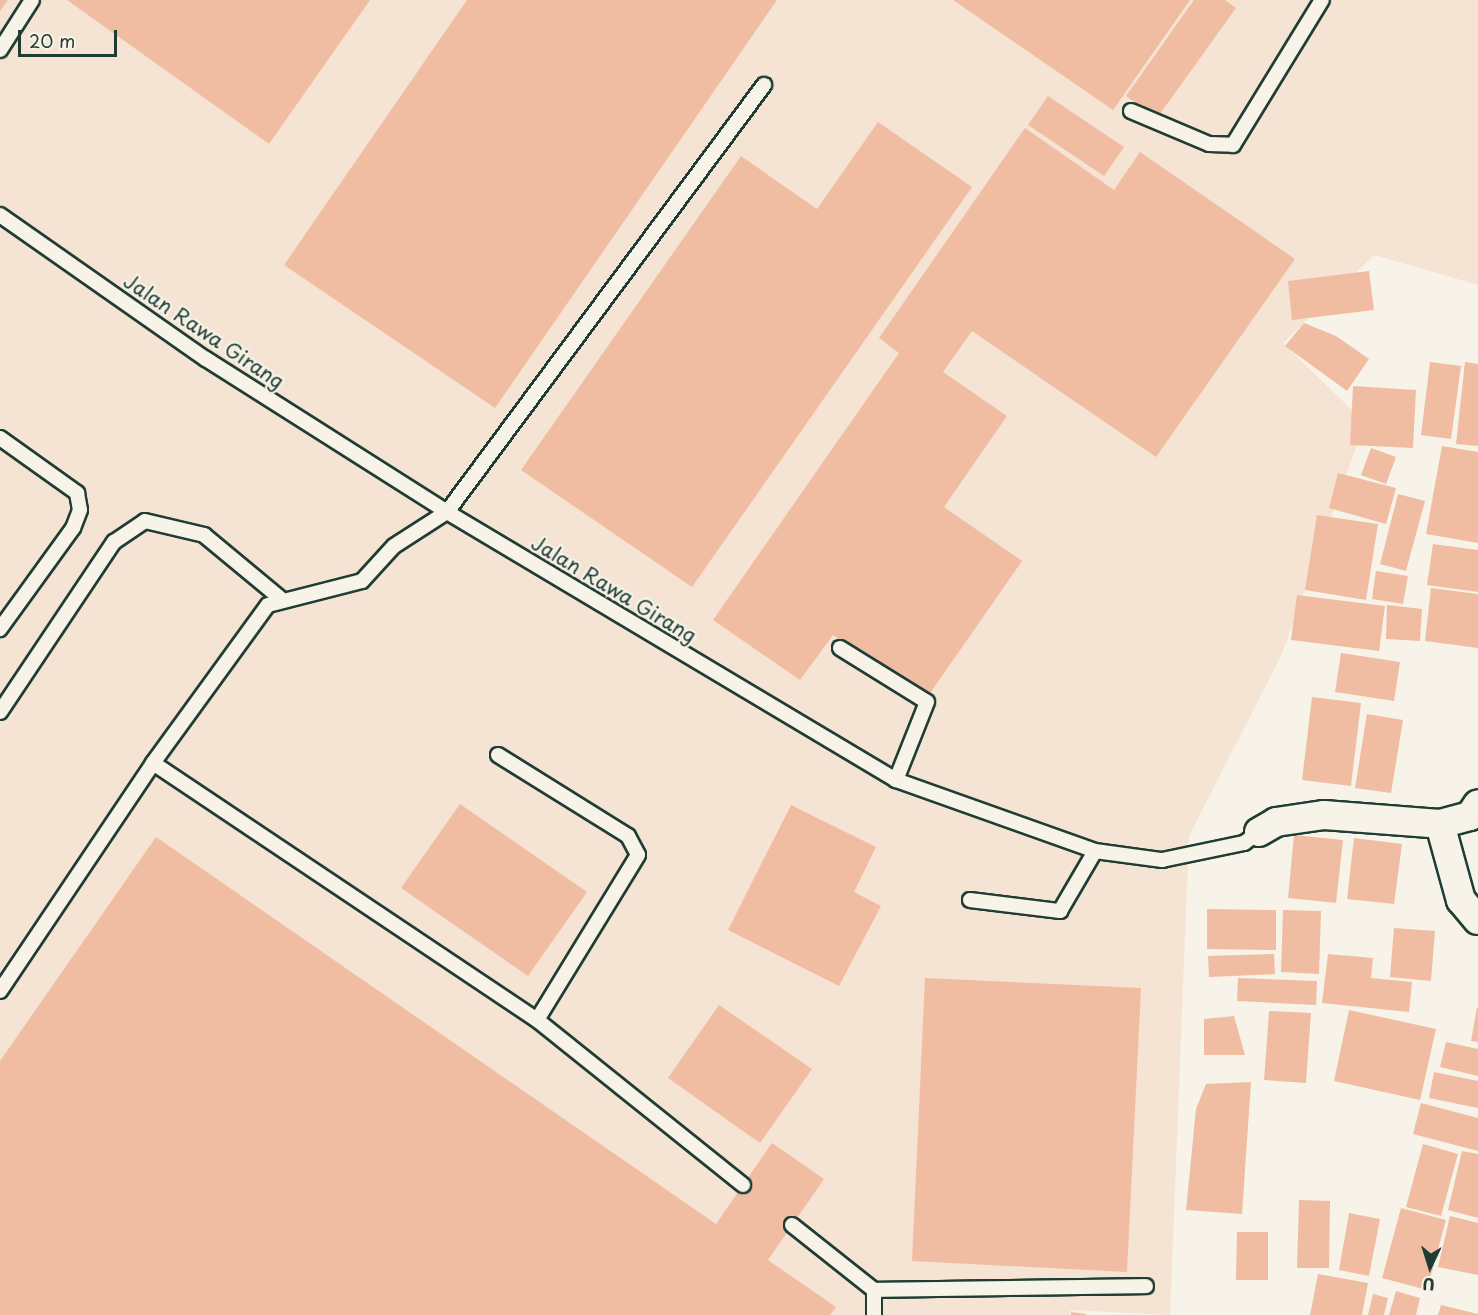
<!DOCTYPE html>
<html>
<head>
<meta charset="utf-8">
<style>
	body { margin:0 }
	#map { position:relative; width:1478px; height:1315px; overflow:hidden; background:#f7f3e8; font-family:"Playpen Sans",sans-serif }
	div>[style] { position:absolute }
	.built>* { inset:0; background:#f5e3d3 }
	.building>* { inset:0; background:#f0bda2 }
	.roads { filter:drop-shadow(2px 0 #1f3d34) drop-shadow(-2px 0 #1f3d34) drop-shadow(0 2px #1f3d34) drop-shadow(0 -2px #1f3d34) }
	.lane>* { height:14px; margin:-7px; padding:0 7px; transform-origin:7px; border-radius:7px; background:#f7f3e8 }
	.street>* { height:28px; margin:-14px; padding:0 14px; transform-origin:14px; border-radius:14px; background:#f7f3e8 }
	span { translate:-50% -50%; white-space:nowrap; text-align:center; line-height:1.15; -webkit-text-stroke:4.5px #f7f3e8; paint-order:stroke }
	.street-label { font-size:20px; color:#1f3d34 }
	.north { position:absolute; left:1400px; top:1237px; width:60px; height:60px; -webkit-text-stroke:4px #f7f3e8; paint-order:stroke; rotate:184deg; font-size:16px; font-weight:700; line-height:24px; text-align:center; color:#1f3d34 }
	.north::after { content:''; display:block; margin:auto; width:21px; height:27px; background:#1f3d34; clip-path:polygon(50% 0,100% 100%,50% 72%,0 100%) }
	.scale { position:absolute; left:18px; top:30px; width:99px; height:27px; box-sizing:border-box; border:3px solid #1f3d34; border-top:0; padding-left:8px; font-size:18px; line-height:21px; white-space:nowrap; color:#1f3d34; -webkit-text-stroke:4px #f7f3e8; paint-order:stroke }
</style>
</head>
<body>
<div id="map">
	<div class="built">
		<i style="clip-path:polygon(0 0,1478px 0,1478px 285px,1374px 255px,1283px 343px,1365px 423px,1281px 656px,1189px 836px,1170px 1315px,1071px 1310px,1070px 1315px,0 1315px)"></i>
	</div>
	<div class="building">
		<i style="clip-path:polygon(0 0,8px 0,0 11px)"></i>
		<i style="clip-path:polygon(67px 0,370px 0,269px 144px)"></i>
		<i style="clip-path:polygon(467px 0,777px 0,495px 408px,284px 265px)"></i>
		<i style="clip-path:polygon(953px 0,1190px 0,1113px 110px)"></i>
		<i style="clip-path:polygon(1194px 0,1225px 0,1236px 8px,1157px 118px,1126px 96px)"></i>
		<i style="clip-path:polygon(1048px 96px,1124px 147px,1104px 176px,1028px 125px)"></i>
		<i style="clip-path:polygon(878px 122px,972px 187px,692px 587px,521px 470px,741px 156px,817px 209px)"></i>
		<i style="clip-path:polygon(1025px 128px,1114px 190px,1140px 152px,1295px 259px,1156px 457px,972px 331px,943px 372px,1007px 416px,944px 507px,1022px 561px,926px 699px,833px 635px,800px 680px,713px 620px,899px 353px,879px 338px)"></i>
		<i style="clip-path:polygon(1369px 271px,1374px 310px,1292px 320px,1288px 281px)"></i>
		<i style="clip-path:polygon(1304px 323px,1336px 336px,1369px 359px,1347px 391px,1285px 346px)"></i>
		<i style="clip-path:polygon(1430px 362px,1461px 366px,1451px 439px,1421px 435px)"></i>
		<i style="clip-path:polygon(1465px 362px,1478px 364px,1478px 446px,1456px 444px)"></i>
		<i style="clip-path:polygon(1353px 386px,1416px 390px,1413px 448px,1350px 445px)"></i>
		<i style="clip-path:polygon(1442px 446px,1478px 452px,1478px 543px,1426px 534px)"></i>
		<i style="clip-path:polygon(1371px 448px,1396px 457px,1386px 484px,1361px 475px)"></i>
		<i style="clip-path:polygon(1338px 473px,1396px 488px,1386px 524px,1329px 508px)"></i>
		<i style="clip-path:polygon(1398px 494px,1425px 501px,1406px 571px,1380px 564px)"></i>
		<i style="clip-path:polygon(1317px 515px,1378px 524px,1366px 600px,1305px 590px)"></i>
		<i style="clip-path:polygon(1433px 544px,1478px 550px,1478px 592px,1427px 585px)"></i>
		<i style="clip-path:polygon(1376px 571px,1408px 576px,1403px 604px,1372px 599px)"></i>
		<i style="clip-path:polygon(1431px 588px,1478px 594px,1478px 648px,1425px 641px)"></i>
		<i style="clip-path:polygon(1297px 595px,1385px 606px,1379px 651px,1291px 640px)"></i>
		<i style="clip-path:polygon(1387px 605px,1422px 609px,1420px 641px,1386px 639px)"></i>
		<i style="clip-path:polygon(1341px 653px,1400px 662px,1394px 701px,1335px 692px)"></i>
		<i style="clip-path:polygon(1312px 697px,1361px 703px,1351px 786px,1302px 780px)"></i>
		<i style="clip-path:polygon(1367px 714px,1403px 720px,1391px 793px,1355px 788px)"></i>
		<i style="clip-path:polygon(460px 804px,587px 892px,528px 976px,401px 888px)"></i>
		<i style="clip-path:polygon(791px 805px,876px 847px,854px 892px,881px 906px,839px 986px,728px 930px)"></i>
		<i style="clip-path:polygon(1294px 835px,1343px 840px,1336px 903px,1288px 898px)"></i>
		<i style="clip-path:polygon(156px 837px,716px 1224px,772px 1143px,824px 1179px,768px 1260px,836px 1307px,830px 1315px,0 1315px,0 1061px)"></i>
		<i style="clip-path:polygon(1354px 838px,1402px 844px,1394px 904px,1347px 899px)"></i>
		<i style="clip-path:polygon(1207px 909px,1276px 910px,1276px 950px,1207px 949px)"></i>
		<i style="clip-path:polygon(1283px 910px,1321px 911px,1319px 974px,1281px 972px)"></i>
		<i style="clip-path:polygon(1394px 928px,1435px 931px,1431px 981px,1390px 977px)"></i>
		<i style="clip-path:polygon(1274px 954px,1275px 974px,1209px 977px,1208px 956px)"></i>
		<i style="clip-path:polygon(1328px 954px,1373px 958px,1371px 978px,1412px 982px,1409px 1012px,1322px 1003px)"></i>
		<i style="clip-path:polygon(925px 978px,1141px 988px,1127px 1272px,912px 1261px)"></i>
		<i style="clip-path:polygon(1238px 978px,1317px 981px,1316px 1005px,1237px 1001px)"></i>
		<i style="clip-path:polygon(719px 1005px,812px 1069px,760px 1143px,668px 1078px)"></i>
		<i style="clip-path:polygon(1477px 1008px,1478px 1008px,1478px 1042px,1471px 1041px)"></i>
		<i style="clip-path:polygon(1349px 1010px,1436px 1029px,1420px 1100px,1334px 1081px)"></i>
		<i style="clip-path:polygon(1269px 1011px,1311px 1013px,1306px 1083px,1264px 1080px)"></i>
		<i style="clip-path:polygon(1234px 1016px,1245px 1055px,1204px 1055px,1204px 1019px)"></i>
		<i style="clip-path:polygon(1446px 1042px,1478px 1049px,1478px 1076px,1440px 1067px)"></i>
		<i style="clip-path:polygon(1434px 1072px,1478px 1081px,1478px 1108px,1429px 1098px)"></i>
		<i style="clip-path:polygon(1251px 1082px,1242px 1214px,1186px 1210px,1196px 1109px,1206px 1084px)"></i>
		<i style="clip-path:polygon(1421px 1103px,1478px 1118px,1478px 1151px,1413px 1134px)"></i>
		<i style="clip-path:polygon(1423px 1144px,1458px 1154px,1441px 1216px,1406px 1207px)"></i>
		<i style="clip-path:polygon(1462px 1151px,1478px 1154px,1478px 1218px,1448px 1210px)"></i>
		<i style="clip-path:polygon(1299px 1200px,1330px 1201px,1329px 1268px,1297px 1268px)"></i>
		<i style="clip-path:polygon(1401px 1208px,1446px 1220px,1427px 1290px,1382px 1278px)"></i>
		<i style="clip-path:polygon(1349px 1213px,1380px 1219px,1369px 1276px,1339px 1270px)"></i>
		<i style="clip-path:polygon(1450px 1216px,1478px 1223px,1478px 1275px,1438px 1267px)"></i>
		<i style="clip-path:polygon(1237px 1232px,1268px 1232px,1268px 1280px,1236px 1280px)"></i>
		<i style="clip-path:polygon(1318px 1274px,1368px 1283px,1362px 1315px,1310px 1315px)"></i>
		<i style="clip-path:polygon(1396px 1291px,1420px 1298px,1416px 1315px,1389px 1315px)"></i>
		<i style="clip-path:polygon(1373px 1294px,1388px 1298px,1384px 1315px,1368px 1315px)"></i>
		<i style="clip-path:polygon(1441px 1305px,1478px 1314px,1478px 1315px,1438px 1315px)"></i>
		<i style="clip-path:polygon(1071px 1312px,1086px 1314px,1086px 1315px,1071px 1315px)"></i>
	</div>
	<div class="roads">
		<div class="lane">
			<i style="left:0;top:50px;width:59px;rotate:-57.4deg"></i>
			<i style="left:1131px;top:111px;width:85px;rotate:22.9deg"></i>
			<i style="left:1209px;top:144px;width:24px;rotate:2deg"></i>
			<i style="left:1233px;top:145px;width:170px;rotate:-58.5deg"></i>
			<i style="left:0;top:215px;width:251px;rotate:35deg"></i>
			<i style="left:206px;top:359px;width:285px;rotate:32.4deg"></i>
			<i style="left:447px;top:512px;width:523px;rotate:30.83deg"></i>
			<i style="left:896px;top:780px;width:211px;rotate:19.6deg"></i>
			<i style="left:1095px;top:851px;width:68px;rotate:7.7deg"></i>
			<i style="left:1162px;top:860px;width:84px;rotate:-11.7deg"></i>
			<i style="left:1244px;top:843px;width:19px;rotate:-36deg"></i>
			<i style="left:0;top:438px;width:95px;rotate:35.5deg"></i>
			<i style="left:77px;top:493px;width:17px;rotate:80deg"></i>
			<i style="left:80px;top:510px;width:19px;rotate:111deg"></i>
			<i style="left:73px;top:528px;width:125px;rotate:125.9deg"></i>
			<i style="left:840px;top:648px;width:102px;rotate:31.8deg"></i>
			<i style="left:927px;top:702px;width:84px;rotate:111.7deg"></i>
			<i style="left:0;top:712px;width:205px;rotate:-56.2deg"></i>
			<i style="left:114px;top:542px;width:37px;rotate:-34deg"></i>
			<i style="left:145px;top:521px;width:61px;rotate:13.3deg"></i>
			<i style="left:204px;top:535px;width:99px;rotate:39.7deg"></i>
			<i style="left:498px;top:755px;width:153px;rotate:31.9deg"></i>
			<i style="left:628px;top:836px;width:21px;rotate:62deg"></i>
			<i style="left:638px;top:855px;width:193px;rotate:121.5deg"></i>
			<i style="left:970px;top:900px;width:91px;rotate:7deg"></i>
			<i style="left:1060px;top:911px;width:69px;rotate:-59.7deg"></i>
			<i style="left:0;top:991px;width:275px;rotate:-56.1deg"></i>
			<i style="left:743px;top:1185px;width:264px;rotate:-141.3deg"></i>
			<i style="left:537px;top:1020px;width:462px;rotate:-146.2deg"></i>
			<i style="left:153px;top:763px;width:195px;rotate:-54deg"></i>
			<i style="left:268px;top:605px;width:97px;rotate:-14.3deg"></i>
			<i style="left:362px;top:581px;width:47px;rotate:-47.6deg"></i>
			<i style="left:394px;top:546px;width:63px;rotate:-32.7deg"></i>
			<i style="left:447px;top:512px;width:532px;rotate:-53.41deg"></i>
			<i style="left:792px;top:1225px;width:105px;rotate:38.4deg"></i>
			<i style="left:874px;top:1315px;width:25px;rotate:-90deg"></i>
			<i style="left:874px;top:1290px;width:272px;rotate:-0.8deg"></i>
		</div>
		<div class="street">
			<i style="left:1440px;top:824px;width:31px;rotate:-15deg"></i>
			<i style="left:1470px;top:816px;width:14px;rotate:-56deg"></i>
			<i style="left:1259px;top:832px;width:20px;rotate:-30deg"></i>
			<i style="left:1276px;top:822px;width:49px;rotate:-8.3deg"></i>
			<i style="left:1324px;top:815px;width:116px;rotate:4.4deg"></i>
			<i style="left:1440px;top:824px;width:79px;rotate:74.6deg"></i>
			<i style="left:1461px;top:900px;width:26px;rotate:50deg"></i>
		</div>
	</div>
	<div class="street-label">
		<span style="left:204px;top:331px;rotate:34deg">Jalan Rawa Girang</span>
		<span style="left:614px;top:589px;rotate:31deg">Jalan Rawa Girang</span>
	</div>
	<div class="north">U</div>
	<div class="scale">20 m</div>
</div>
</body>
</html>
